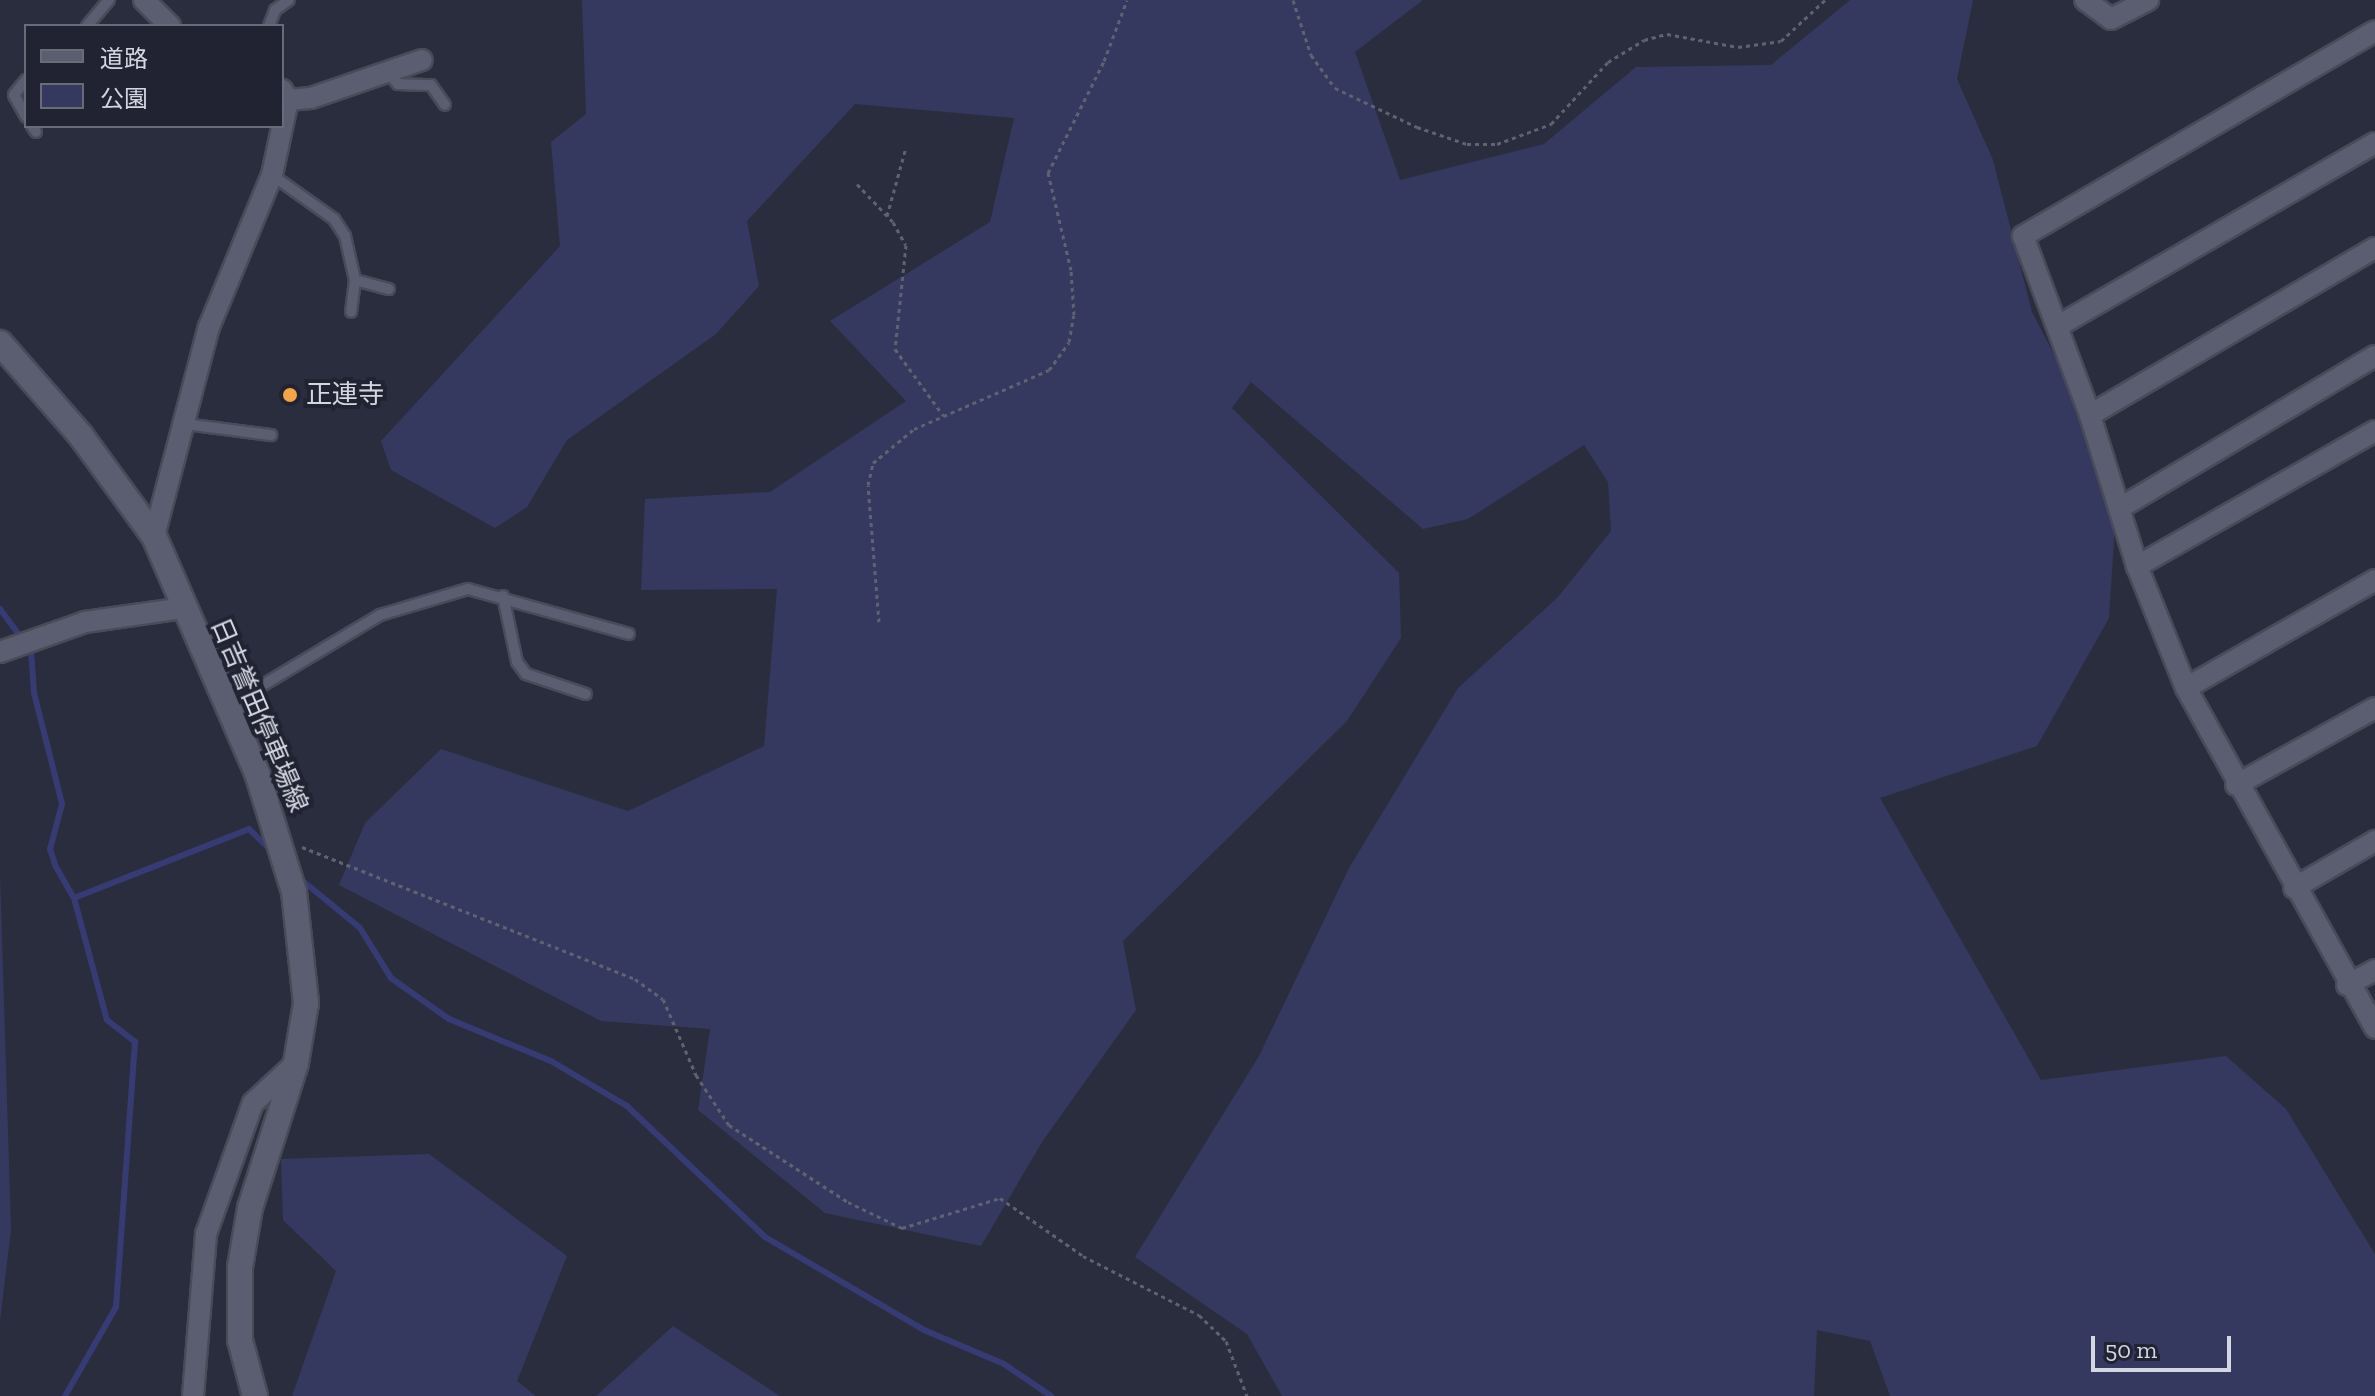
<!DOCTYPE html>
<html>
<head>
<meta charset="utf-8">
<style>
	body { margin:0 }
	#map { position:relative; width:2375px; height:1396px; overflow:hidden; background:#2a2d3d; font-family:"Zilla Slab","Noto Sans JP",serif }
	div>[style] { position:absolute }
	.green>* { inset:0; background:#35395f }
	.stream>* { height:6px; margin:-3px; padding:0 3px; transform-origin:3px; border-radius:3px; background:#373b74 }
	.path>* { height:3px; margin-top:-1.5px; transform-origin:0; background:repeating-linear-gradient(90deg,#5f6270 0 4px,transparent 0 8px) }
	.roads { filter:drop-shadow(2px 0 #494b59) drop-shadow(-2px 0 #494b59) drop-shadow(0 2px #494b59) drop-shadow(0 -2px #494b59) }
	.lane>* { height:10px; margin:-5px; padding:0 5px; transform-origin:5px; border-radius:5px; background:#5b5e71 }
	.street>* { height:20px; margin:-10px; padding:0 10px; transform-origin:10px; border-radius:10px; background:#5b5e71 }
	.secondary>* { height:24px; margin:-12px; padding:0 12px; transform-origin:12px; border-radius:12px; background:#5b5e71 }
	.dots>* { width:22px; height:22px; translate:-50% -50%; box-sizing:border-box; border:4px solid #212333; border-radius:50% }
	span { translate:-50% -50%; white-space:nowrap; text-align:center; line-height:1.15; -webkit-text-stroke:8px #212333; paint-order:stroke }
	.poi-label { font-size:26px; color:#d4d6e1 }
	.left { translate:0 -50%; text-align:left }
	.street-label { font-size:26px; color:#d4d6e1 }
	.legend { position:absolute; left:24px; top:24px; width:260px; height:104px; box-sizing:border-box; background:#212333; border:2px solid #696b79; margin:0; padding:10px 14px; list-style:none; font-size:24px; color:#d4d6e1 }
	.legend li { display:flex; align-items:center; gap:16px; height:40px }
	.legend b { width:40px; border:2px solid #696b79 }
	.scale { position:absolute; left:2091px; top:1336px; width:140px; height:36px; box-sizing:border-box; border:4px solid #d4d6e1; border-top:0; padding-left:10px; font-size:24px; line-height:28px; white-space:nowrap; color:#d4d6e1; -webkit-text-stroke:6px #212333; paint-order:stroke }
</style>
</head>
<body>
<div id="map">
	<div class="green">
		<i style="clip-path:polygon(582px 0,1423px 0,1355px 52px,1400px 180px,1544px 144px,1636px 67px,1771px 65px,1850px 0,1973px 0,1957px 79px,1993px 160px,2032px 312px,2118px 478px,2109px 618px,2037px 746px,1880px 798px,2041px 1080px,2226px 1056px,2286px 1109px,2375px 1254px,2375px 1396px,1890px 1396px,1870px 1341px,1817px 1330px,1814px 1396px,1282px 1396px,1247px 1334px,1135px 1257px,1259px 1056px,1349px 868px,1458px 688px,1558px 597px,1611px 531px,1608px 482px,1584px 445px,1468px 519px,1423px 529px,1251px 382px,1232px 408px,1399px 573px,1401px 638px,1347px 721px,1123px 941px,1136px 1010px,1042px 1142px,981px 1246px,825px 1213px,698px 1110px,710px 1029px,601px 1021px,339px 885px,365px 823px,441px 749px,628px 811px,764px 746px,777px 589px,641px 590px,645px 499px,770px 492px,906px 401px,830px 321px,990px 222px,1014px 118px,855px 104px,747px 221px,759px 286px,716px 334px,567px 440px,527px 507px,495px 528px,391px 470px,381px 441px,560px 246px,551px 142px,586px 114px)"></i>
		<i style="clip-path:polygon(0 873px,11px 1230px,0 1321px)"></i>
		<i style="clip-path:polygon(429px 1154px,567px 1256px,517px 1381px,536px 1396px,292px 1396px,336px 1271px,283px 1220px,281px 1159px)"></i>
		<i style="clip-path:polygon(673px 1326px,780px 1396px,596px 1396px)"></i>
	</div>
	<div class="stream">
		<i style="left:0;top:609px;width:52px;rotate:53.6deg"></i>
		<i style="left:31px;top:651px;width:42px;rotate:85.9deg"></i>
		<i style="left:34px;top:693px;width:114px;rotate:75.8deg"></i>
		<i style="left:62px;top:804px;width:47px;rotate:104.9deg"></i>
		<i style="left:50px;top:849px;width:19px;rotate:72deg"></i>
		<i style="left:56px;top:867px;width:36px;rotate:60deg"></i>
		<i style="left:74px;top:898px;width:126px;rotate:74.9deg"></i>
		<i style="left:107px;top:1020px;width:36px;rotate:38deg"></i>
		<i style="left:135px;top:1042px;width:266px;rotate:94.1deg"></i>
		<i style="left:116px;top:1307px;width:103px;rotate:119.8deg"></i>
		<i style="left:298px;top:877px;width:80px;rotate:39.4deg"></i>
		<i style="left:360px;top:928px;width:59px;rotate:58.2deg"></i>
		<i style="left:391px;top:978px;width:71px;rotate:35.3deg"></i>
		<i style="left:449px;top:1019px;width:110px;rotate:22.4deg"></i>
		<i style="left:551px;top:1061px;width:88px;rotate:30.6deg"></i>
		<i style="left:627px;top:1106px;width:190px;rotate:43.5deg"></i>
		<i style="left:765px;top:1237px;width:184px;rotate:30.3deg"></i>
		<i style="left:924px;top:1330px;width:87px;rotate:23deg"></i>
		<i style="left:1004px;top:1364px;width:57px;rotate:34.2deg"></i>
		<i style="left:74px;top:898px;width:188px;rotate:-21.5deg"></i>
		<i style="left:249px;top:829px;width:33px;rotate:44deg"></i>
	</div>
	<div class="path">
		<i style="left:1293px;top:0;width:58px;rotate:71.9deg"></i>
		<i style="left:1311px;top:55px;width:41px;rotate:54deg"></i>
		<i style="left:1335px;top:88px;width:91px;rotate:25.4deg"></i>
		<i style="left:1417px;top:127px;width:53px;rotate:18.8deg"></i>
		<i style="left:1467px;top:144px;width:30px"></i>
		<i style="left:1497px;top:144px;width:58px;rotate:-20.3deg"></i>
		<i style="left:1551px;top:124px;width:84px;rotate:-47.4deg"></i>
		<i style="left:1608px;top:62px;width:42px;rotate:-31.4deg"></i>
		<i style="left:1644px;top:40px;width:24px;rotate:-15deg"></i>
		<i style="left:1667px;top:34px;width:72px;rotate:10.4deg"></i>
		<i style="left:1738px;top:47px;width:43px;rotate:-7.9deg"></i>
		<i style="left:1781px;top:41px;width:60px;rotate:-43deg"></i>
		<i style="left:857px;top:184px;width:52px;rotate:46.5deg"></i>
		<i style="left:893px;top:222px;width:26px;rotate:61deg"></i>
		<i style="left:906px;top:245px;width:105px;rotate:96deg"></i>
		<i style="left:895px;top:349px;width:82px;rotate:54deg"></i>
		<i style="left:887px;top:216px;width:72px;rotate:-74.6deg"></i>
		<i style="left:879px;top:622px;width:137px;rotate:-94.6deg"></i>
		<i style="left:868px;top:485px;width:23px;rotate:-77deg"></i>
		<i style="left:873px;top:463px;width:53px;rotate:-39.7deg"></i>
		<i style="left:914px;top:429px;width:147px;rotate:-23.6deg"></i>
		<i style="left:1049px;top:370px;width:34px;rotate:-54deg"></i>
		<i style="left:1069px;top:342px;width:27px;rotate:-80deg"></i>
		<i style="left:1074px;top:315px;width:45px;rotate:-93.8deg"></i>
		<i style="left:1071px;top:270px;width:100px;rotate:-103.3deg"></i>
		<i style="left:1048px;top:173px;width:125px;rotate:-63.4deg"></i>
		<i style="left:1104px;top:61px;width:65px;rotate:-69.3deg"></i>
		<i style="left:302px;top:847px;width:358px;rotate:21.6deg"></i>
		<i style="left:635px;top:979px;width:34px;rotate:36deg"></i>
		<i style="left:663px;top:999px;width:83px;rotate:66.5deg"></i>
		<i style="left:696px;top:1075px;width:60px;rotate:56.6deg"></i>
		<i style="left:729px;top:1125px;width:142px;rotate:32.9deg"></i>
		<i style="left:848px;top:1202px;width:60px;rotate:25.7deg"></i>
		<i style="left:902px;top:1228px;width:102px;rotate:-17deg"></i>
		<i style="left:1000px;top:1198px;width:101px;rotate:34.9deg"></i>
		<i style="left:1083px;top:1256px;width:130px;rotate:27deg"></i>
		<i style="left:1199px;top:1315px;width:37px;rotate:44deg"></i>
		<i style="left:1226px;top:1341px;width:59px;rotate:69.1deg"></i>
	</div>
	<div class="roads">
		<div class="lane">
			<i style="left:87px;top:26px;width:34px;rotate:-50deg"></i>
			<i style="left:269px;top:26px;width:17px;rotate:-69deg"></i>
			<i style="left:275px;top:10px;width:17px;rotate:-36deg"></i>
			<i style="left:389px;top:74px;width:13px;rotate:48deg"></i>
			<i style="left:398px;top:84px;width:33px;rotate:2deg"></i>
			<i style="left:431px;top:85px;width:24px;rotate:55deg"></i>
			<i style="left:26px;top:80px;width:19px;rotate:129deg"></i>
			<i style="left:14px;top:95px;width:25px;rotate:61deg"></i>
			<i style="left:32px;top:126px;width:7px;rotate:56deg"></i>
			<i style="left:272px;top:175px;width:76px;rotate:35.4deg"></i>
			<i style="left:334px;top:219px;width:20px;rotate:57deg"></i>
			<i style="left:345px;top:236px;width:45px;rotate:77.2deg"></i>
			<i style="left:355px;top:280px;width:32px;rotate:97deg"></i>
			<i style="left:355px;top:280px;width:35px;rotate:15deg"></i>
			<i style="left:185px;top:424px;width:87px;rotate:7.3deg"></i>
			<i style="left:503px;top:596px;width:67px;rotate:78deg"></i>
			<i style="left:517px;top:662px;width:15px;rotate:53deg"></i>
			<i style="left:526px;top:674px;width:63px;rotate:18.4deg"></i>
			<i style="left:228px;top:706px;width:177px;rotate:-30.9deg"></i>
			<i style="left:380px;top:615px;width:92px;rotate:-16.5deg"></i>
			<i style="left:468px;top:589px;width:167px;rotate:15.6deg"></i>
		</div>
		<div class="street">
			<i style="left:144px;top:0;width:37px;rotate:45deg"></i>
			<i style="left:2085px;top:0;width:32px;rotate:36deg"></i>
			<i style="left:2111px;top:19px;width:42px;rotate:-27.2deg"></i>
			<i style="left:288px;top:100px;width:23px;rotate:-5deg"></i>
			<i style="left:311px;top:98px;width:117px;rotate:-18.9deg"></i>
			<i style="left:2058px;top:326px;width:366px;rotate:-30deg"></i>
			<i style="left:2090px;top:415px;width:330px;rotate:-30.4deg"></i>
			<i style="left:2375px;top:431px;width:274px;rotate:150.4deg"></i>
			<i style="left:2137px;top:566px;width:131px;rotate:68.1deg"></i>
			<i style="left:2186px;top:688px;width:389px;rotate:60.9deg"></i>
			<i style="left:2120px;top:508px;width:297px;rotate:-30.8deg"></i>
			<i style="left:154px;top:536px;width:216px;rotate:-75.3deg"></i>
			<i style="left:209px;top:327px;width:165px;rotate:-67.5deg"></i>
			<i style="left:272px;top:175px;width:77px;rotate:-78deg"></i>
			<i style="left:288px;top:100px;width:12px;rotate:-121deg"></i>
			<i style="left:2137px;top:566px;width:158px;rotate:-107.3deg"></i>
			<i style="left:2090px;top:415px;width:191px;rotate:-110.5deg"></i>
			<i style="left:2023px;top:236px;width:407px;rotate:-30.2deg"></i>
			<i style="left:0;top:652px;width:90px;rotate:-19.4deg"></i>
			<i style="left:85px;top:622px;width:99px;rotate:-8.1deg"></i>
			<i style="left:2186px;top:688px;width:218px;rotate:-29.7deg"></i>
			<i style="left:2236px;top:785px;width:159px;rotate:-29deg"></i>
			<i style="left:2294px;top:888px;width:94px;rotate:-30.1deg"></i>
			<i style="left:2347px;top:985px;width:32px;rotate:-28deg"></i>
			<i style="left:193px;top:1396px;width:163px;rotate:-85.4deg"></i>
			<i style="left:206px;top:1234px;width:139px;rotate:-70.3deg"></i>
			<i style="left:253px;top:1103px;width:59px;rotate:-42.9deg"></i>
		</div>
		<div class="secondary">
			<i style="left:0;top:343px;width:123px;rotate:48.9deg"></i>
			<i style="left:81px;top:436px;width:124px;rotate:53.9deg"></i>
			<i style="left:154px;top:536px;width:258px;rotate:66.5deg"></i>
			<i style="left:257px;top:773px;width:125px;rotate:72.7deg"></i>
			<i style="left:294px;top:892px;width:112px;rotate:83.8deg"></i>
			<i style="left:306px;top:1003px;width:61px;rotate:99.5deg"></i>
			<i style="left:296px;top:1063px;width:152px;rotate:107.6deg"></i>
			<i style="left:250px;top:1208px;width:60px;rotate:99.6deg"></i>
			<i style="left:240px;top:1267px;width:73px;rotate:90deg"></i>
			<i style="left:240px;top:1340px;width:58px;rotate:75deg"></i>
		</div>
	</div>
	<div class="dots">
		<i style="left:290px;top:395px;background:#f3a443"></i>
	</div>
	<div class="poi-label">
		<span class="left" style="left:306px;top:395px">正連寺</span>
	</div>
	<div class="street-label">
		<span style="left:259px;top:715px;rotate:67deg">日吉誉田停車場線</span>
	</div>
	<ul class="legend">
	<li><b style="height:10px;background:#5b5e71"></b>道路</li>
	<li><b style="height:22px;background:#35395f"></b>公園</li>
	</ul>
	<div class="scale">50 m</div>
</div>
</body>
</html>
